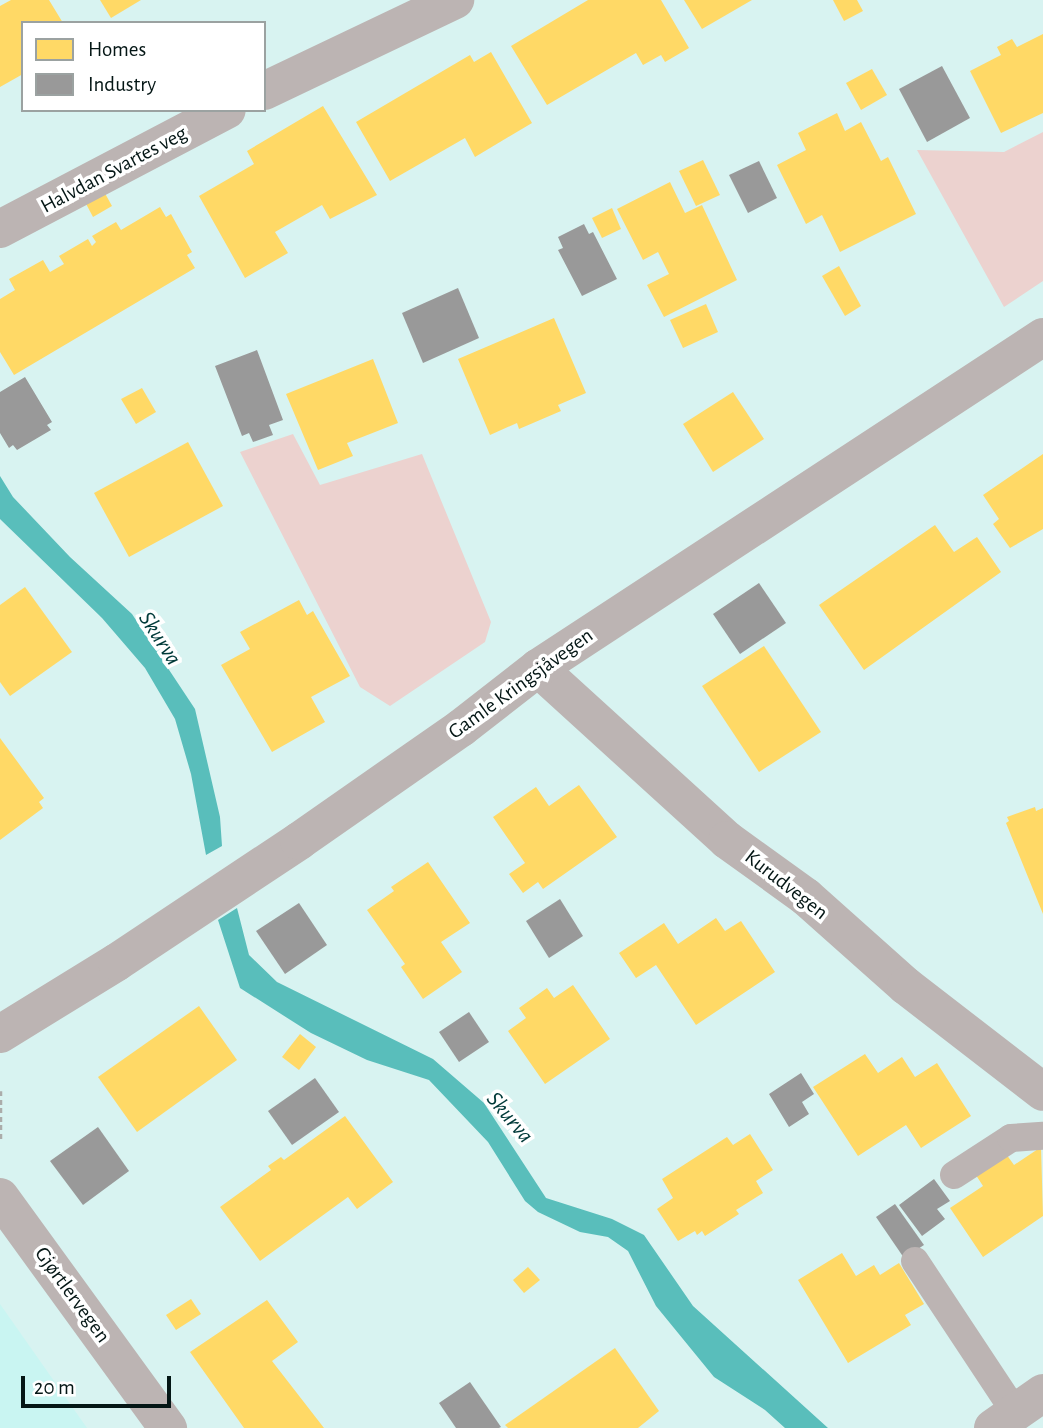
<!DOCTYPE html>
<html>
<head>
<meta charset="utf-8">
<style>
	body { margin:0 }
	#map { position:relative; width:1043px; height:1428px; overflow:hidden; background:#d8f3f1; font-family:"Alegreya Sans",sans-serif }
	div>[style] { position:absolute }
	.built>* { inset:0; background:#c9f5f2 }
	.green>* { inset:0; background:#ecd2cf }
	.water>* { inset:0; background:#59bebb }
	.homes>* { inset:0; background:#ffd966 }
	.industry>* { inset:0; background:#999 }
	.path>* { height:4.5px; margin-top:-2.25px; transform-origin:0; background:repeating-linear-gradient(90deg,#abacaa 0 5px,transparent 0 8.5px) }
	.service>* { height:28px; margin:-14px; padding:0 14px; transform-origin:14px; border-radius:14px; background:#bcb4b3 }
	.minor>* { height:38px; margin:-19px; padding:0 19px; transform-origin:19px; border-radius:19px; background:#bcb4b3 }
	span { translate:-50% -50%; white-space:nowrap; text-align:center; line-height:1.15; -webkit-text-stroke:7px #fff; paint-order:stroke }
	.street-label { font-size:21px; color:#041615 }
	.water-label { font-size:23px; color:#003a39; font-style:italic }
	.legend { position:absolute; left:21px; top:21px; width:245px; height:91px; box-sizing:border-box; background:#fff; border:2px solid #9ba2a1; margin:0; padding:9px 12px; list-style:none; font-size:21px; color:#041615 }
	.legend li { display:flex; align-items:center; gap:14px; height:35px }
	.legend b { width:35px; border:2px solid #9ba2a1 }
	.scale { position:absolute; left:21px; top:1376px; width:150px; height:32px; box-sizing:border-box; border:4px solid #041615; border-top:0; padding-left:9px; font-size:21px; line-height:24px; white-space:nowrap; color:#041615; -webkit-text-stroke:5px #fff; paint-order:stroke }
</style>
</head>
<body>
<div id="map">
	<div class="built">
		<i style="clip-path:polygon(0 1304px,87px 1428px,0 1428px)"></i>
	</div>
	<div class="green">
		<i style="clip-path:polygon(1043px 132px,1043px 281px,1004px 307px,917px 150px,1004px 152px)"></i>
		<i style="clip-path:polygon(293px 434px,320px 485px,422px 454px,491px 622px,485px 642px,390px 706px,360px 687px,240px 452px)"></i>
	</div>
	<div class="water">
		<i style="clip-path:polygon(0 476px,13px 497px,70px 557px,132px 614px,195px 709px,220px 817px,222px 846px,206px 855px,191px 774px,175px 719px,145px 668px,102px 618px,0 519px)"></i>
		<i style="clip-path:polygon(237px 908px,249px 955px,277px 982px,433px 1059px,484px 1103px,546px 1198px,612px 1219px,644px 1235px,693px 1306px,828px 1428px,785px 1428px,765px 1410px,714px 1377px,656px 1306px,628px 1251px,608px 1237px,580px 1232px,538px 1212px,525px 1201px,488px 1142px,429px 1080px,367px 1060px,311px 1033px,240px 988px,218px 920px)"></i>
	</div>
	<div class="homes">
		<i style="clip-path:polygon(11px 0,49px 0,63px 23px,23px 23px,23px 74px,0 87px,0 6px)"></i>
		<i style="clip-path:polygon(100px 0,141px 0,111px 18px)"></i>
		<i style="clip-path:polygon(588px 0,661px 0,689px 48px,665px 62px,661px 55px,643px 65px,636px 53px,547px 105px,511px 46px)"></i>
		<i style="clip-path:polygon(684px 0,752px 0,702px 29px)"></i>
		<i style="clip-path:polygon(833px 0,857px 0,863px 11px,844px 21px)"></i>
		<i style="clip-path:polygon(1043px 34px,1043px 113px,1001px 133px,970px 71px,1001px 55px,997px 47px,1012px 39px,1017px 47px)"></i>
		<i style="clip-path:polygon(491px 52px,532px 123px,475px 157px,465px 138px,390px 181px,356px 122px,470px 55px,474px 62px)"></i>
		<i style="clip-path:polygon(872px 69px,887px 95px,861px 110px,846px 83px)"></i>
		<i style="clip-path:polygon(323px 106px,377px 195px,330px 219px,322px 205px,275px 232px,288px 253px,245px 278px,199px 196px,254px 164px,247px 151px)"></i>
		<i style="clip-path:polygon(837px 113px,845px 131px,861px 122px,881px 161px,888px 157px,916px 214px,840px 252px,822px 215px,806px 224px,777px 165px,806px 150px,798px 133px)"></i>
		<i style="clip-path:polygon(703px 160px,720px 195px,696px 206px,679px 171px)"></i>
		<i style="clip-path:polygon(670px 182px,685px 213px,702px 205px,737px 280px,664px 317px,647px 285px,669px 274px,658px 252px,643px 260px,617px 209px)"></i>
		<i style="clip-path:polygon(102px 188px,112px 206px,93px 217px,83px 198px)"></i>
		<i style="clip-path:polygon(160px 207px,166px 217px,171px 214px,192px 252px,187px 255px,195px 268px,14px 375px,0 352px,0 299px,15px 290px,9px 279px,43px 260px,50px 272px,64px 264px,59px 256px,88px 239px,92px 246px,96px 242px,92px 236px,116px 222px,121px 230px)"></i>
		<i style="clip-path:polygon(612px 208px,621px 229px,602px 238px,592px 218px)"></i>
		<i style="clip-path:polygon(839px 266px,861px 306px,845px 316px,822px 276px)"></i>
		<i style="clip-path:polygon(706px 304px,718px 332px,683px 348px,670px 320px)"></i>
		<i style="clip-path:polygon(554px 318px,586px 393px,558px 405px,561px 411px,519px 429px,517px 423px,490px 435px,458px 359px)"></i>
		<i style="clip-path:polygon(373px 359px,398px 423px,347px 443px,353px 456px,318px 470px,286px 394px)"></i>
		<i style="clip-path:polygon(142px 388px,156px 412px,136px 424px,121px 399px)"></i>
		<i style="clip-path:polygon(733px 392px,764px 439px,713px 472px,683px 424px)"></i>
		<i style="clip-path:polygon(188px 442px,223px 506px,129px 557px,94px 493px)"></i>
		<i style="clip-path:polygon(1043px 454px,1043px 529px,1010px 548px,993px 524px,999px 519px,983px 495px)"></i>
		<i style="clip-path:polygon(935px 525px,954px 552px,977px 537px,1001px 572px,864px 670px,819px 605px)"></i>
		<i style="clip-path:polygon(25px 587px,72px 652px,10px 696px,0 682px,0 605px)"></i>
		<i style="clip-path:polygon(299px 600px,307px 615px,313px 611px,350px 676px,311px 697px,325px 722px,272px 752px,221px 665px,250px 649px,240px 632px)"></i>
		<i style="clip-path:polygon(764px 646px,821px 732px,759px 772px,702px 686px)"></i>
		<i style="clip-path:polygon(0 738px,44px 798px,39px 802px,43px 808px,0 840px)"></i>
		<i style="clip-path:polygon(579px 785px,617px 837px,543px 889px,538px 882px,523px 893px,509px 874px,525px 863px,493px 817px,536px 787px,549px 806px)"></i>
		<i style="clip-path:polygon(1035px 807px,1036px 811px,1043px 808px,1043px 914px,1006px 823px,1009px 821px,1007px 817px)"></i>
		<i style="clip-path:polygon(428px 862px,470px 923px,441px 942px,462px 972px,423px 999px,401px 967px,405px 964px,367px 910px,394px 891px,391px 887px)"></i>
		<i style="clip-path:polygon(716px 918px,725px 931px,741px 921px,775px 972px,696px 1025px,656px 965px,636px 978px,619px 953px,664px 923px,678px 944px)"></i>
		<i style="clip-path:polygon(573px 985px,610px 1039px,545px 1084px,508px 1031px,526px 1018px,519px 1008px,547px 988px,554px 998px)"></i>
		<i style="clip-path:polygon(199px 1006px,237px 1060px,137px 1132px,98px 1077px)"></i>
		<i style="clip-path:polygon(300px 1034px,316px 1047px,299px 1070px,282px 1057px)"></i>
		<i style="clip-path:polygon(865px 1054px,878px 1073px,902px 1057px,915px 1077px,937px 1063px,971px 1116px,921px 1148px,906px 1125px,858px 1156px,813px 1087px)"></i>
		<i style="clip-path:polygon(345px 1116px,393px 1182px,357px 1209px,348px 1197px,260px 1261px,220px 1207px,271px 1170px,268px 1166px,281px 1157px,284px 1160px)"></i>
		<i style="clip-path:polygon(750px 1134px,773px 1170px,756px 1181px,763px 1193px,736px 1210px,739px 1214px,705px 1236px,702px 1231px,697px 1235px,695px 1231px,678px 1241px,657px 1209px,673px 1198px,662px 1179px,727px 1137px,733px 1145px)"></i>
		<i style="clip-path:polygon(1041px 1147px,1043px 1216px,983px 1257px,950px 1208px,983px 1186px,974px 1172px,1004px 1151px,1014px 1165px)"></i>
		<i style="clip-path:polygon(842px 1253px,856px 1276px,874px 1265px,880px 1275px,899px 1263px,924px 1304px,905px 1315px,911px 1325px,848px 1363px,798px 1280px)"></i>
		<i style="clip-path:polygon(528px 1267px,540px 1280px,524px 1293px,513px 1280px)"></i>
		<i style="clip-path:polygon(191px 1299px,201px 1314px,176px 1330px,166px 1315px)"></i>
		<i style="clip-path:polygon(267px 1300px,298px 1342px,272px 1361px,324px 1428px,244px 1428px,190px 1352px)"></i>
		<i style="clip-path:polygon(615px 1348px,659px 1411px,638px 1428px,508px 1428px,505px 1425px)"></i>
	</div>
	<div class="industry">
		<i style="clip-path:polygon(942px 66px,970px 118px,927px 142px,899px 89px)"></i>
		<i style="clip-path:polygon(759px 161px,777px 198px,748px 213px,729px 175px)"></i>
		<i style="clip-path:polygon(584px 224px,589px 234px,593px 232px,617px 279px,582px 296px,558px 250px,563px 248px,558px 237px)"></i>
		<i style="clip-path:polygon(458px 288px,479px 338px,423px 363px,402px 313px)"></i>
		<i style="clip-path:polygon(257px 350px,283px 420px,269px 425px,273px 435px,253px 442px,249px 433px,242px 436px,215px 366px)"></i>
		<i style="clip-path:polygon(25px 377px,52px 422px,47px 425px,51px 430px,17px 450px,13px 445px,9px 448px,0 433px,0 392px)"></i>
		<i style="clip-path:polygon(759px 583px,786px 623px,740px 654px,713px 614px)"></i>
		<i style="clip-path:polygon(560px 899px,583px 936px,549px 958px,526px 921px)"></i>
		<i style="clip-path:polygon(299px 903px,327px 945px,285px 974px,256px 931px)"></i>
		<i style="clip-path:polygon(469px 1012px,489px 1042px,459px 1062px,439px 1032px)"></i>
		<i style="clip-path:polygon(801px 1073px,814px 1094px,802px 1102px,809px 1114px,789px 1127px,769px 1094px)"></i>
		<i style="clip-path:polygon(315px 1078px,339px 1112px,292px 1145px,268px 1111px)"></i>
		<i style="clip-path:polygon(98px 1127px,129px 1171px,83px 1205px,50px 1161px)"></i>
		<i style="clip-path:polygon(934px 1179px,950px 1201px,937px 1209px,945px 1219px,922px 1236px,899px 1205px)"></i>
		<i style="clip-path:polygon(895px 1204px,924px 1245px,904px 1258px,876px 1217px)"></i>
		<i style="clip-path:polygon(470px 1382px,501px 1427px,499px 1428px,456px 1428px,439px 1403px)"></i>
	</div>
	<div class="path">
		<i style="left:0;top:1091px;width:48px;rotate:90deg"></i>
	</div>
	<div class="service">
		<i style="left:954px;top:1175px;width:68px;rotate:-33deg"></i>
		<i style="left:1011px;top:1138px;width:32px;rotate:-4deg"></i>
		<i style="left:915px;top:1261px;width:181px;rotate:56.5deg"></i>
	</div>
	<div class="minor">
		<i style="left:264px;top:91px;width:212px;rotate:-25.5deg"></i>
		<i style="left:0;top:229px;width:256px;rotate:-27.7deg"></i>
		<i style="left:538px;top:668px;width:256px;rotate:42.3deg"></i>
		<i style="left:727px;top:840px;width:97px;rotate:35.8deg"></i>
		<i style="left:806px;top:897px;width:134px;rotate:41.7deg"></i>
		<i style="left:906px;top:986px;width:173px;rotate:37.7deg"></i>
		<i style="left:0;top:1034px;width:137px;rotate:-31.6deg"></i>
		<i style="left:117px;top:962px;width:219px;rotate:-33.6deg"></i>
		<i style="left:299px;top:841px;width:198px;rotate:-34.9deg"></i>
		<i style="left:461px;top:728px;width:98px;rotate:-37.9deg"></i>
		<i style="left:538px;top:668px;width:604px;rotate:-33.24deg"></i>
		<i style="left:0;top:1197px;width:286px;rotate:54deg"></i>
		<i style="left:993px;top:1428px;width:61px;rotate:-35deg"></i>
	</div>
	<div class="street-label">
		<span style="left:114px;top:170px;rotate:-28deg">Halvdan Svartes veg</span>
		<span style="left:521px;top:684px;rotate:-36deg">Gamle Kringsjåvegen</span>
		<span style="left:786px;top:885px;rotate:38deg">Kurudvegen</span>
		<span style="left:72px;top:1295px;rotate:54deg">Gjørtlervegen</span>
	</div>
	<div class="water-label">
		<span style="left:159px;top:639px;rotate:57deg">Skurva</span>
		<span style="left:509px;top:1118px;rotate:50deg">Skurva</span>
	</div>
	<ul class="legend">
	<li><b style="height:19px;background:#ffd966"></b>Homes</li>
	<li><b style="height:19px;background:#999"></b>Industry</li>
	</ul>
	<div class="scale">20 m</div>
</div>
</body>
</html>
